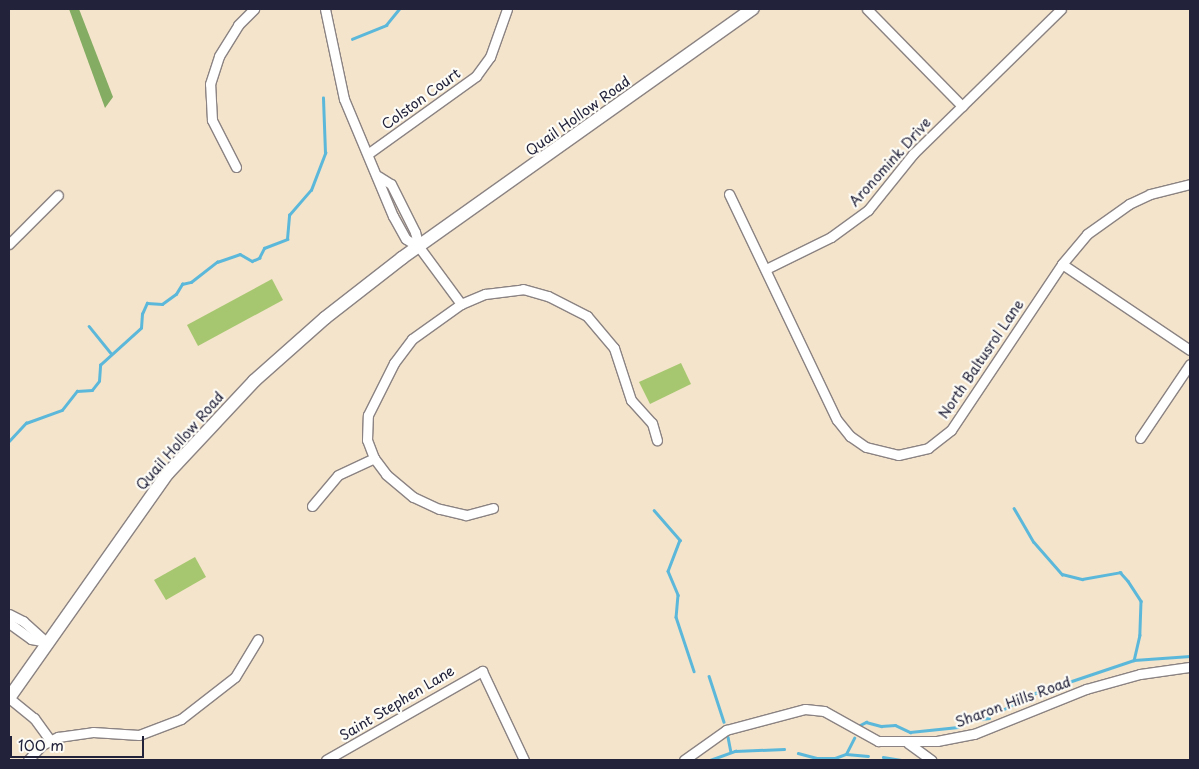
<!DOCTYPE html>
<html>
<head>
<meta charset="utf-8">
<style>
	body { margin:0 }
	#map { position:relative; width:1199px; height:769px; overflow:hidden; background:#f4e4cb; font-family:"Playpen Sans",sans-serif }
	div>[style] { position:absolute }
	.green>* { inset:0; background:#a6c770 }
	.forest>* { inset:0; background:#84ac62 }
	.stream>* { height:2.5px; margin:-1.25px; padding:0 1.25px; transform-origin:1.25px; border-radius:1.25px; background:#5cb8da }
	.roads { filter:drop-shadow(1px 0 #8b8383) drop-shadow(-1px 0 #8b8383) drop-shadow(0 1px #8b8383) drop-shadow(0 -1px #8b8383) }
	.street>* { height:9px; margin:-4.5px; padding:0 4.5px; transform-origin:4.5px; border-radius:4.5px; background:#fff }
	.secondary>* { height:12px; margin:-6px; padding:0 6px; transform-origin:6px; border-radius:6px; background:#fff }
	span { translate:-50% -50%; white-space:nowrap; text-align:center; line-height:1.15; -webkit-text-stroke:4.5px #fdfcf7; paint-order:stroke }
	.street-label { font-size:14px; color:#22223b }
	.frame { position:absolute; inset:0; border:10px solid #22223b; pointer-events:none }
	.scale { position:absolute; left:10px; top:736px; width:134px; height:22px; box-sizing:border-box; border:2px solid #22223b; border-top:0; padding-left:6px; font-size:15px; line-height:18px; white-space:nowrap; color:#22223b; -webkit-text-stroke:4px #fdfcf7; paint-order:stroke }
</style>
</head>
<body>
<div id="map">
	<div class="green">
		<i style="clip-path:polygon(272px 279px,283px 300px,198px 346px,187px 325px)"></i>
		<i style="clip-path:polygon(681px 363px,691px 384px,650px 404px,639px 382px)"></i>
		<i style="clip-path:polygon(195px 557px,206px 577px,166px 600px,154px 580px)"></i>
	</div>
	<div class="forest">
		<i style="clip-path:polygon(69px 9px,79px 9px,113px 97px,105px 108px)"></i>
	</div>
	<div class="stream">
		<i style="left:352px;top:39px;width:37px;rotate:-22deg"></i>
		<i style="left:386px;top:25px;width:21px;rotate:-51deg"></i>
		<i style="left:89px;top:326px;width:35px;rotate:51deg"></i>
		<i style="left:9px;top:441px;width:25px;rotate:-47deg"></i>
		<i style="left:26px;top:423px;width:38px;rotate:-20deg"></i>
		<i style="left:62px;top:410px;width:24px;rotate:-52deg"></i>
		<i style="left:77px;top:391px;width:15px;rotate:-4deg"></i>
		<i style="left:92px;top:390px;width:11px;rotate:-52deg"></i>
		<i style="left:99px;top:381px;width:16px;rotate:-86deg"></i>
		<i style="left:100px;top:365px;width:55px;rotate:-42.1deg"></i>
		<i style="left:141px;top:328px;width:14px;rotate:-86deg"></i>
		<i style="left:142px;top:314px;width:12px;rotate:-66deg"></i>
		<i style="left:147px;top:303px;width:15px;rotate:4deg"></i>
		<i style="left:162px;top:304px;width:17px;rotate:-36deg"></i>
		<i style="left:176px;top:294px;width:12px;rotate:-59deg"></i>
		<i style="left:182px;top:284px;width:9px;rotate:-13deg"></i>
		<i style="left:191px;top:282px;width:33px;rotate:-38deg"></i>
		<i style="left:217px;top:262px;width:24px;rotate:-19deg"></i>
		<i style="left:240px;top:254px;width:14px;rotate:30deg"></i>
		<i style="left:252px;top:261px;width:8px;rotate:-23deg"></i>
		<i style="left:259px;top:258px;width:11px;rotate:-63deg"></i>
		<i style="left:264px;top:248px;width:25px;rotate:-21deg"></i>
		<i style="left:287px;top:239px;width:24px;rotate:-85deg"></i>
		<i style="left:289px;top:215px;width:33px;rotate:-49deg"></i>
		<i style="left:311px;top:190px;width:40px;rotate:-69deg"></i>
		<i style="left:325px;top:153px;width:55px;rotate:-92.1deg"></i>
		<i style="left:1014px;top:508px;width:39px;rotate:60deg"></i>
		<i style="left:1034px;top:542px;width:43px;rotate:48.8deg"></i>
		<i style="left:1062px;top:574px;width:21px;rotate:14deg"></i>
		<i style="left:1082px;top:579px;width:39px;rotate:-10deg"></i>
		<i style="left:1120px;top:572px;width:12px;rotate:48deg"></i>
		<i style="left:1128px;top:581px;width:24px;rotate:57deg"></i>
		<i style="left:1141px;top:601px;width:34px;rotate:92deg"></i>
		<i style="left:1140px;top:635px;width:26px;rotate:103deg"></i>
		<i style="left:654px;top:510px;width:40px;rotate:49deg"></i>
		<i style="left:680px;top:540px;width:33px;rotate:111deg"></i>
		<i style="left:668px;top:571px;width:26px;rotate:67deg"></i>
		<i style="left:678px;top:595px;width:22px;rotate:95deg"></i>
		<i style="left:676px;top:617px;width:57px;rotate:71.6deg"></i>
		<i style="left:709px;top:676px;width:48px;rotate:71.9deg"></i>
		<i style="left:1004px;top:709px;width:36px;rotate:-27deg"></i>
		<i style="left:1036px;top:693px;width:103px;rotate:-18.6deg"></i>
		<i style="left:1134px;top:660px;width:56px;rotate:-4.1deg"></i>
		<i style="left:860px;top:725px;width:7px;rotate:-27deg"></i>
		<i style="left:866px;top:722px;width:16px;rotate:15deg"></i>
		<i style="left:881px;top:726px;width:14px;rotate:-4deg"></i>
		<i style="left:895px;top:725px;width:17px;rotate:25deg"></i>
		<i style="left:910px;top:732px;width:48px;rotate:-5.9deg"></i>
		<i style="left:958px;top:727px;width:16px;rotate:-47deg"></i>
		<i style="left:969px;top:715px;width:13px;rotate:18deg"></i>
		<i style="left:981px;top:719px;width:8px;rotate:-7deg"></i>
		<i style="left:728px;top:737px;width:15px;rotate:79deg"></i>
		<i style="left:798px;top:753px;width:20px;rotate:15deg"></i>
		<i style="left:817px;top:758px;width:18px"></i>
		<i style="left:835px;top:758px;width:12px;rotate:-20deg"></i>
		<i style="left:846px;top:754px;width:22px;rotate:5deg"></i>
		<i style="left:846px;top:754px;width:18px;rotate:-63deg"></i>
		<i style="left:883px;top:757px;width:18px;rotate:9deg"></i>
		<i style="left:710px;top:760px;width:27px;rotate:-20deg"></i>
		<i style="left:735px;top:751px;width:49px;rotate:-2.3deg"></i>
	</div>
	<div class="roads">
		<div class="street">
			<i style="left:325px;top:9px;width:92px;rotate:78.1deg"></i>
			<i style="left:344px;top:99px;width:127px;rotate:67.3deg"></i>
			<i style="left:393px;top:216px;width:26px;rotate:61deg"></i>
			<i style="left:406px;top:239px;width:15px;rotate:32deg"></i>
			<i style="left:419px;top:247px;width:71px;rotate:53.6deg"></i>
			<i style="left:867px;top:9px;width:136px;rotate:45.6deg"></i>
			<i style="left:369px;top:153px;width:132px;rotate:-35.7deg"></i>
			<i style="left:476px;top:76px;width:24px;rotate:-54deg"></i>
			<i style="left:490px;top:57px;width:51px;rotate:-70.5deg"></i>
			<i style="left:236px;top:167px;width:53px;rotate:-117.1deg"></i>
			<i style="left:212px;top:120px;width:36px;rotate:-93deg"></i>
			<i style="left:210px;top:84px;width:29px;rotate:-72deg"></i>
			<i style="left:219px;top:56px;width:36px;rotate:-58deg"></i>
			<i style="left:238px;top:25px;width:23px;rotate:-45deg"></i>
			<i style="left:378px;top:176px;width:15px;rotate:32deg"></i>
			<i style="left:391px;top:184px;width:54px;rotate:63.4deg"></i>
			<i style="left:415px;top:232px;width:16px;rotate:75deg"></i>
			<i style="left:729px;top:194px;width:250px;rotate:64.5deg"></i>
			<i style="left:837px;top:420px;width:21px;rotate:51deg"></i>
			<i style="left:850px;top:436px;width:19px;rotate:35deg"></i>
			<i style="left:866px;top:447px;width:33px;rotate:14deg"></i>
			<i style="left:898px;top:455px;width:31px;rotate:-13deg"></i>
			<i style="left:928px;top:448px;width:29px;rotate:-38deg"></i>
			<i style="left:951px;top:430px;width:200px;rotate:-56.2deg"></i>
			<i style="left:1062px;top:264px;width:39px;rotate:-50deg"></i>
			<i style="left:1087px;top:234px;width:52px;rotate:-35.5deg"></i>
			<i style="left:1129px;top:204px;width:23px;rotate:-25deg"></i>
			<i style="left:1150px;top:194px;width:41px;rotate:-14deg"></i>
			<i style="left:9px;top:244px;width:69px;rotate:-45deg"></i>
			<i style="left:1062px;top:264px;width:154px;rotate:33.9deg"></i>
			<i style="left:766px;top:269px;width:72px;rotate:-26.2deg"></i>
			<i style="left:831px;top:237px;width:46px;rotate:-36.1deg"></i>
			<i style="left:868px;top:210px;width:72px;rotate:-51.2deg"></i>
			<i style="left:913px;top:154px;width:207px;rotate:-44.4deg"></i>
			<i style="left:1140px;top:438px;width:89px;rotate:-56deg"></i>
			<i style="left:312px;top:506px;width:40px;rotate:-50deg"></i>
			<i style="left:338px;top:475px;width:40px;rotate:-25deg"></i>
			<i style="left:493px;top:508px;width:28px;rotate:165deg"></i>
			<i style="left:466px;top:515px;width:28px;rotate:-167deg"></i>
			<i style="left:439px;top:509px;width:29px;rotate:-155deg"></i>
			<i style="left:413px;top:497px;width:35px;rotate:-140deg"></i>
			<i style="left:386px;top:474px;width:20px;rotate:-127deg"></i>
			<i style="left:374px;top:458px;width:19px;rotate:-111deg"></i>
			<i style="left:367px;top:440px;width:25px;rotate:-88deg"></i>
			<i style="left:368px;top:415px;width:58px;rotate:-63.4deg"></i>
			<i style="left:394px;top:363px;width:30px;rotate:-53deg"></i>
			<i style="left:412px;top:339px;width:60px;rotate:-35.5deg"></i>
			<i style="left:461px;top:304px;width:26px;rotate:-23deg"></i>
			<i style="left:485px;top:294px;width:38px;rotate:-7deg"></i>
			<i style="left:523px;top:289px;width:26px;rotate:16deg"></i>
			<i style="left:548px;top:296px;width:44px;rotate:27.1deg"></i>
			<i style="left:587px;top:316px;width:42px;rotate:49.8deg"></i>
			<i style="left:614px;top:348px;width:55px;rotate:71.9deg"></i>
			<i style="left:631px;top:400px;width:31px;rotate:48deg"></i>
			<i style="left:652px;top:423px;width:18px;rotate:74deg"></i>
			<i style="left:9px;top:614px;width:16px;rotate:27deg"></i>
			<i style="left:23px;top:621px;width:31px;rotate:42deg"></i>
			<i style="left:9px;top:623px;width:27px;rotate:36deg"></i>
			<i style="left:31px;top:639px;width:15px;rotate:11deg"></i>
			<i style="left:9px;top:698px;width:32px;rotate:39deg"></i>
			<i style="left:34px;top:718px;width:27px;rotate:54deg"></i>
			<i style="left:908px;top:743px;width:29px;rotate:36deg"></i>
			<i style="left:28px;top:760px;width:21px;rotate:-47deg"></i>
			<i style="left:42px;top:745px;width:18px;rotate:-27deg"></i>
			<i style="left:58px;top:737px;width:35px;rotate:-8deg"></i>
			<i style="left:93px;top:732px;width:46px;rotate:3.7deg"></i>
			<i style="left:139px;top:735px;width:45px;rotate:-20.9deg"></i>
			<i style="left:181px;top:719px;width:68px;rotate:-37.9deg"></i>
			<i style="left:235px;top:677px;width:44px;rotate:-58.8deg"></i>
			<i style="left:326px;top:760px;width:180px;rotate:-29.7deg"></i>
			<i style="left:482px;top:671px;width:98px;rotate:64.7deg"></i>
			<i style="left:684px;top:760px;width:52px;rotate:-35.5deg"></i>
			<i style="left:726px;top:730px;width:82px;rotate:-14.9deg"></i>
			<i style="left:805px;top:709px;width:19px;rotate:6deg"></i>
			<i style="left:824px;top:711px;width:62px;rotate:29.1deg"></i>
			<i style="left:878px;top:741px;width:59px"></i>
			<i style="left:937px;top:741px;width:38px;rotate:-11deg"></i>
			<i style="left:974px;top:734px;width:121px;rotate:-21.9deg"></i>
			<i style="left:1086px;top:689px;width:56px;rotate:-15.5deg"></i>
			<i style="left:1140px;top:674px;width:50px;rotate:-8deg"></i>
		</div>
		<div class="secondary">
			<i style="left:9px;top:698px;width:276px;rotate:-54.8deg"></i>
			<i style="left:168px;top:473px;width:126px;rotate:-46.9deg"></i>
			<i style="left:254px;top:381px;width:95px;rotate:-41.6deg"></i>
			<i style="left:325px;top:318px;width:98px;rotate:-37.9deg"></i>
			<i style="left:402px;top:258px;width:430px;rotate:-35.4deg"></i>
		</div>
	</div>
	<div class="street-label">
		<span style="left:421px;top:99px;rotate:-36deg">Colston Court</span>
		<span style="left:578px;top:116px;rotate:-36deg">Quail Hollow Road</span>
		<span style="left:890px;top:162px;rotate:-48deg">Aronomink Drive</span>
		<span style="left:981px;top:359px;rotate:-56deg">North Baltusrol Lane</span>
		<span style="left:180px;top:441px;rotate:-49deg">Quail Hollow Road</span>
		<span style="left:1013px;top:702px;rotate:-20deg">Sharon Hills Road</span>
		<span style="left:397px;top:703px;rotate:-31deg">Saint Stephen Lane</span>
	</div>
	<div class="frame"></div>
	<div class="scale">100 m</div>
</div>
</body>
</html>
